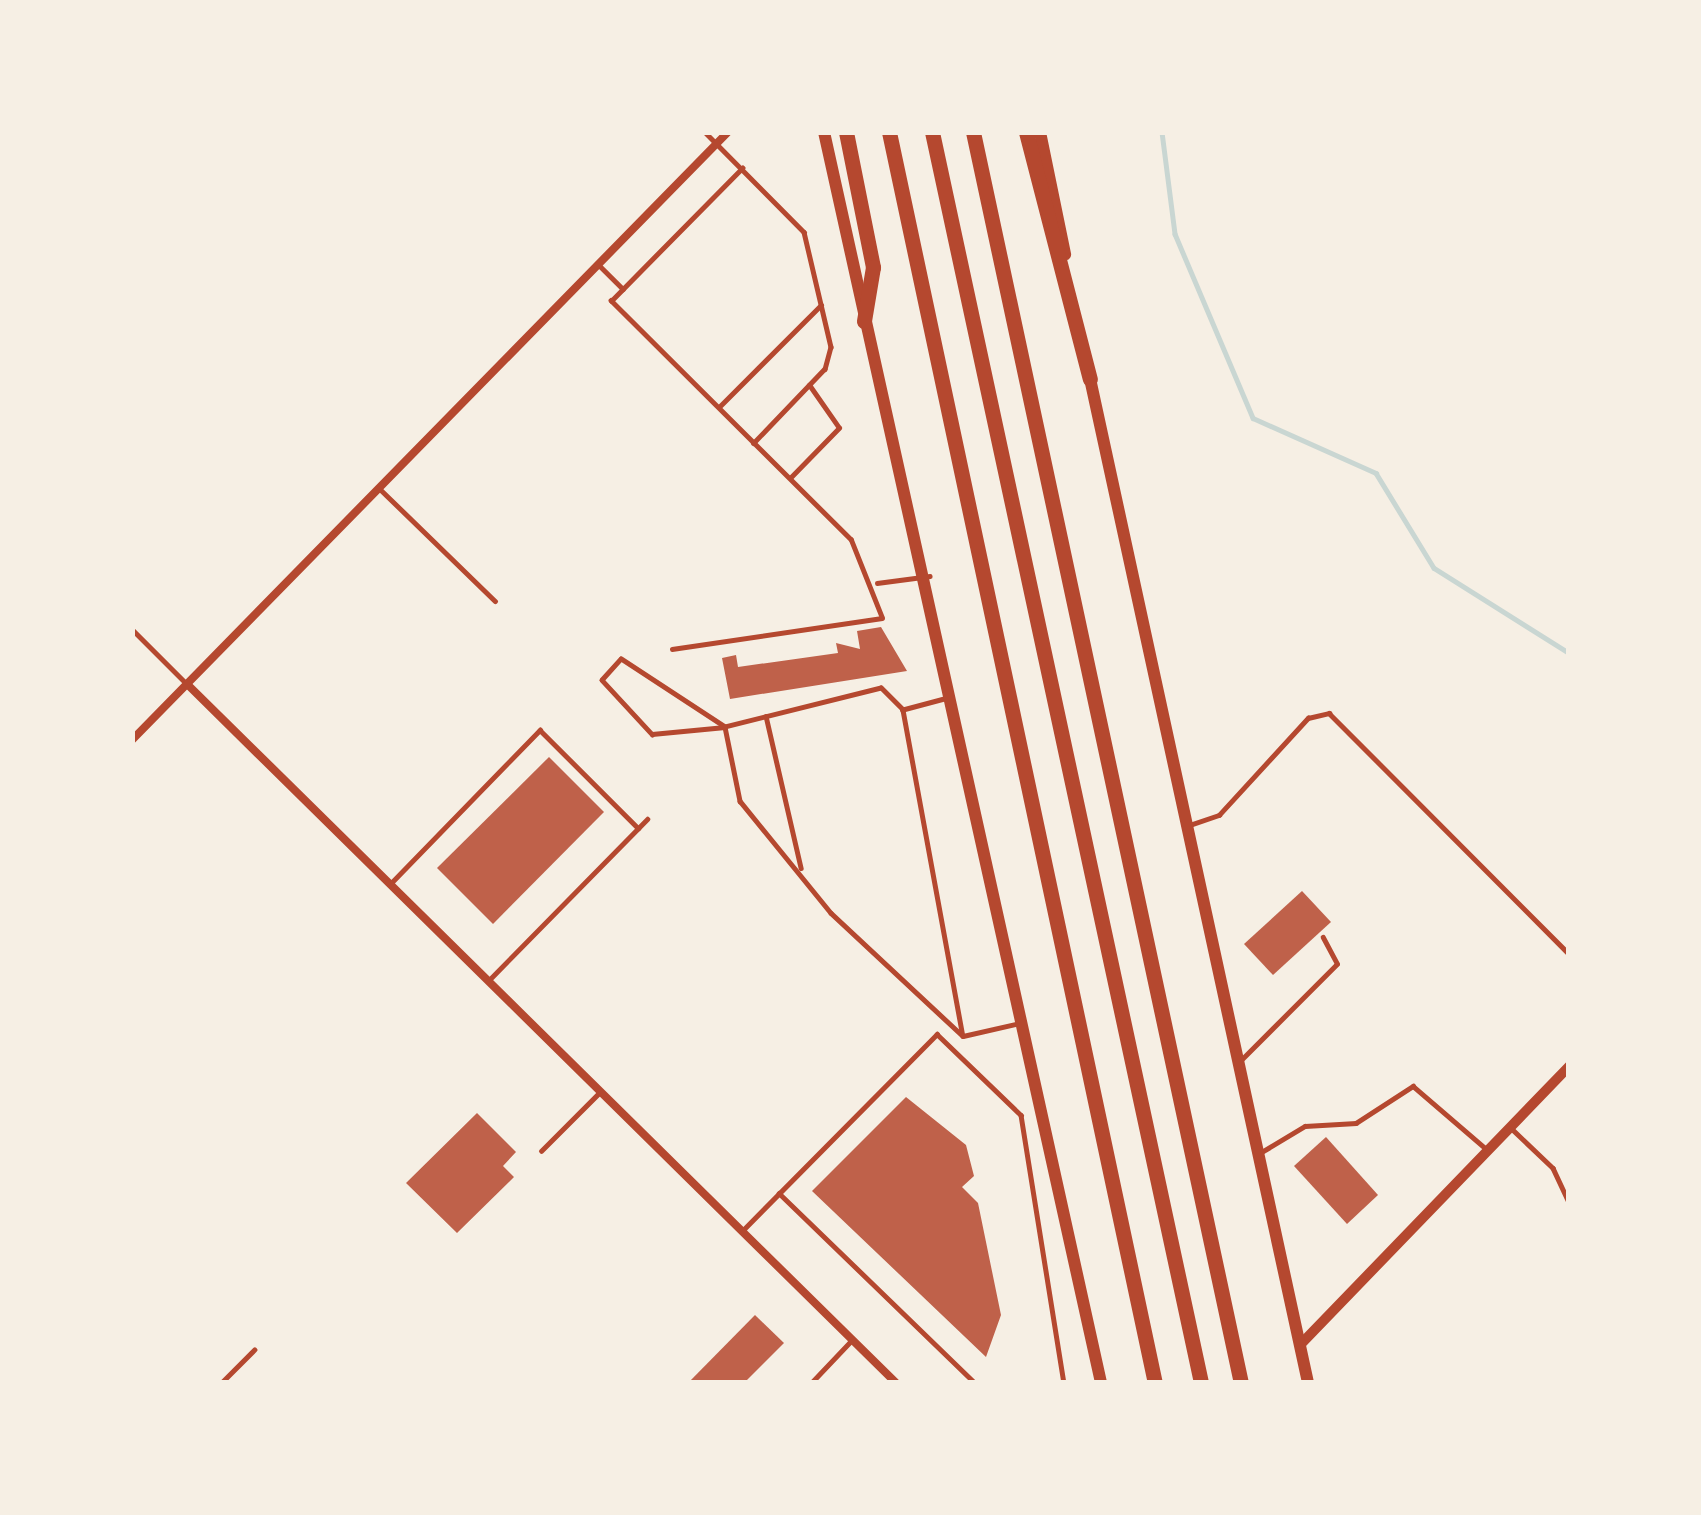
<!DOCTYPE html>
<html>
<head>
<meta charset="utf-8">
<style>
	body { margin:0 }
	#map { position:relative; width:1701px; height:1515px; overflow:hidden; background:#f6efe4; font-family:Literata,serif }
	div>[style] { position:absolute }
	.stream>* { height:4.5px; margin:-2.25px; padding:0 2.25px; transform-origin:2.25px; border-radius:2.25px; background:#c9d6d2 }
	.building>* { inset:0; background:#bf614a }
	.service>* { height:4.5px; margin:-2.25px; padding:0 2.25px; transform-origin:2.25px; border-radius:2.25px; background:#b5482f }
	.minor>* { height:8px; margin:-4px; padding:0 4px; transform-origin:4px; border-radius:4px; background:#b5482f }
	.tertiary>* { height:10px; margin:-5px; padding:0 5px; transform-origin:5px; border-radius:5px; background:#b5482f }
	.secondary>* { height:12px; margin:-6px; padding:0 6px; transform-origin:6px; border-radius:6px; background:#b5482f }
	.motorway>* { height:15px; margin:-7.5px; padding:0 7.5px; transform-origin:7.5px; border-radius:7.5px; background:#b5482f }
	span { translate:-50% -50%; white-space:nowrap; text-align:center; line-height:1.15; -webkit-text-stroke:12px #f6efe4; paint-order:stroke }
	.frame { position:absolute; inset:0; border:135px solid #f6efe4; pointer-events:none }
</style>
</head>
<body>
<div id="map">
	<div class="stream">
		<i style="left:1162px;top:132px;width:103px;rotate:82.7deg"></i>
		<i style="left:1175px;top:234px;width:200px;rotate:67deg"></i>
		<i style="left:1253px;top:418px;width:135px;rotate:24.1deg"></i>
		<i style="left:1376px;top:473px;width:111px;rotate:58.6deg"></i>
		<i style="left:1434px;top:568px;width:160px;rotate:32.2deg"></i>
	</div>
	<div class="building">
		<i style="clip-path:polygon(881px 627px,907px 671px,730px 699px,722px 658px,736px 655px,738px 667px,838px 653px,836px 643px,860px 649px,857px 631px)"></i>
		<i style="clip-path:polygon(549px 757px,604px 812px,493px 924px,437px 868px)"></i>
		<i style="clip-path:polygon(1302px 891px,1331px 922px,1273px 975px,1244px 944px)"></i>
		<i style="clip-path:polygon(906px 1097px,966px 1145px,974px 1176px,962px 1187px,978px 1203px,1001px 1315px,986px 1357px,812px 1191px)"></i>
		<i style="clip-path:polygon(477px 1113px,516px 1152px,503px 1166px,514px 1177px,457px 1233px,406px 1183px)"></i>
		<i style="clip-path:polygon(1326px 1137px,1378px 1195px,1347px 1224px,1294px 1166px)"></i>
		<i style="clip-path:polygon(755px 1315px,784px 1343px,744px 1383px,688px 1383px)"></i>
	</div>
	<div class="service">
		<i style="left:705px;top:132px;width:141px;rotate:45.3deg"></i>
		<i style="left:804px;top:232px;width:118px;rotate:76.8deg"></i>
		<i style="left:831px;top:347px;width:23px;rotate:105deg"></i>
		<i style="left:825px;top:369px;width:103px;rotate:133.8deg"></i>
		<i style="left:599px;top:265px;width:34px;rotate:45deg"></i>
		<i style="left:719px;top:407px;width:144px;rotate:-45deg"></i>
		<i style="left:790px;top:478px;width:70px;rotate:-45.6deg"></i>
		<i style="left:839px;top:428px;width:52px;rotate:-124.9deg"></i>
		<i style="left:379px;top:488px;width:162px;rotate:44.2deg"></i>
		<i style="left:877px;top:583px;width:53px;rotate:-7.5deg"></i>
		<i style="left:132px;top:629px;width:78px;rotate:45deg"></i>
		<i style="left:672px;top:649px;width:212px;rotate:-8.4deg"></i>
		<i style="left:882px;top:618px;width:84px;rotate:-111.7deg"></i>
		<i style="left:851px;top:540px;width:339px;rotate:-135.1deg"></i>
		<i style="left:611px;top:301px;width:187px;rotate:-45.4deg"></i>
		<i style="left:948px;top:698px;width:47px;rotate:165.1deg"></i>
		<i style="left:903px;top:710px;width:331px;rotate:79.6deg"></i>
		<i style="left:963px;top:1036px;width:54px;rotate:-12.8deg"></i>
		<i style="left:903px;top:710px;width:31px;rotate:-135deg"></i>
		<i style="left:881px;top:688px;width:161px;rotate:166deg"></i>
		<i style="left:725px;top:727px;width:124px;rotate:-146.8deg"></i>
		<i style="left:621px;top:659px;width:28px;rotate:132deg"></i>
		<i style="left:602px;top:680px;width:74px;rotate:47.2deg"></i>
		<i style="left:652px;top:734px;width:73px;rotate:-5.5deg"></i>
		<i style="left:725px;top:727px;width:76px;rotate:78.5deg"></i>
		<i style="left:740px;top:801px;width:144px;rotate:50.9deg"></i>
		<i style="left:831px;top:913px;width:180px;rotate:43deg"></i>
		<i style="left:766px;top:716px;width:156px;rotate:77deg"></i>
		<i style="left:1187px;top:826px;width:34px;rotate:-19deg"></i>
		<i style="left:1219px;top:815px;width:132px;rotate:-47.5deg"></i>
		<i style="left:1308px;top:718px;width:22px;rotate:-13deg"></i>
		<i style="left:1329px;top:713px;width:340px;rotate:45.1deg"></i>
		<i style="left:390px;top:884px;width:215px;rotate:-45.8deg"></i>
		<i style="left:540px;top:730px;width:139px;rotate:45deg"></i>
		<i style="left:488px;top:981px;width:227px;rotate:-45.5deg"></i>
		<i style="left:1242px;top:1059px;width:134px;rotate:-45deg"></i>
		<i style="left:1337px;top:964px;width:30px;rotate:-118deg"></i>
		<i style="left:1511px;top:1128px;width:58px;rotate:43.6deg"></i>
		<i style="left:1553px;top:1168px;width:38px;rotate:65deg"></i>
		<i style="left:541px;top:1151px;width:83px;rotate:-45deg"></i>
		<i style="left:1260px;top:1153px;width:52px;rotate:-31deg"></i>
		<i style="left:1305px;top:1126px;width:51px;rotate:-3.4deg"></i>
		<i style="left:1356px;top:1123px;width:68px;rotate:-33deg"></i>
		<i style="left:1413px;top:1086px;width:95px;rotate:40.7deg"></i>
		<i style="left:779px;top:1193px;width:273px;rotate:44.1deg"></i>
		<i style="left:742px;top:1231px;width:277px;rotate:-45.3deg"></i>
		<i style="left:937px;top:1034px;width:117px;rotate:44deg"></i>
		<i style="left:1021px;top:1115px;width:271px;rotate:80.9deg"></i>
		<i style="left:221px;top:1383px;width:47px;rotate:-45deg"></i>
		<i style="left:811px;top:1383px;width:59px;rotate:-46.4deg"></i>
	</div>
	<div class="minor">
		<i style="left:187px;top:684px;width:996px;rotate:44.59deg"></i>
		<i style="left:132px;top:740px;width:851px;rotate:-45.57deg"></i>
	</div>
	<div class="tertiary">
		<i style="left:1300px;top:1345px;width:388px;rotate:-46deg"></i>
	</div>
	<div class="secondary">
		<i style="left:824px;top:132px;width:1281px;rotate:77.51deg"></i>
		<i style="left:1040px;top:132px;width:125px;rotate:78.4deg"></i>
		<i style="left:1089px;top:374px;width:1032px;rotate:77.75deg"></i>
	</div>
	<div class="motorway">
		<i style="left:846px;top:132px;width:138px;rotate:78.7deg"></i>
		<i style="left:873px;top:267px;width:55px;rotate:99.5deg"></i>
		<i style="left:889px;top:132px;width:1279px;rotate:78deg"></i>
		<i style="left:932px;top:132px;width:1280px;rotate:77.86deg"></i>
		<i style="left:973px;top:132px;width:1279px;rotate:77.91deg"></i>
		<i style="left:1026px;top:132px;width:255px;rotate:75.5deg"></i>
	</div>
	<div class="frame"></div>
</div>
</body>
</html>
